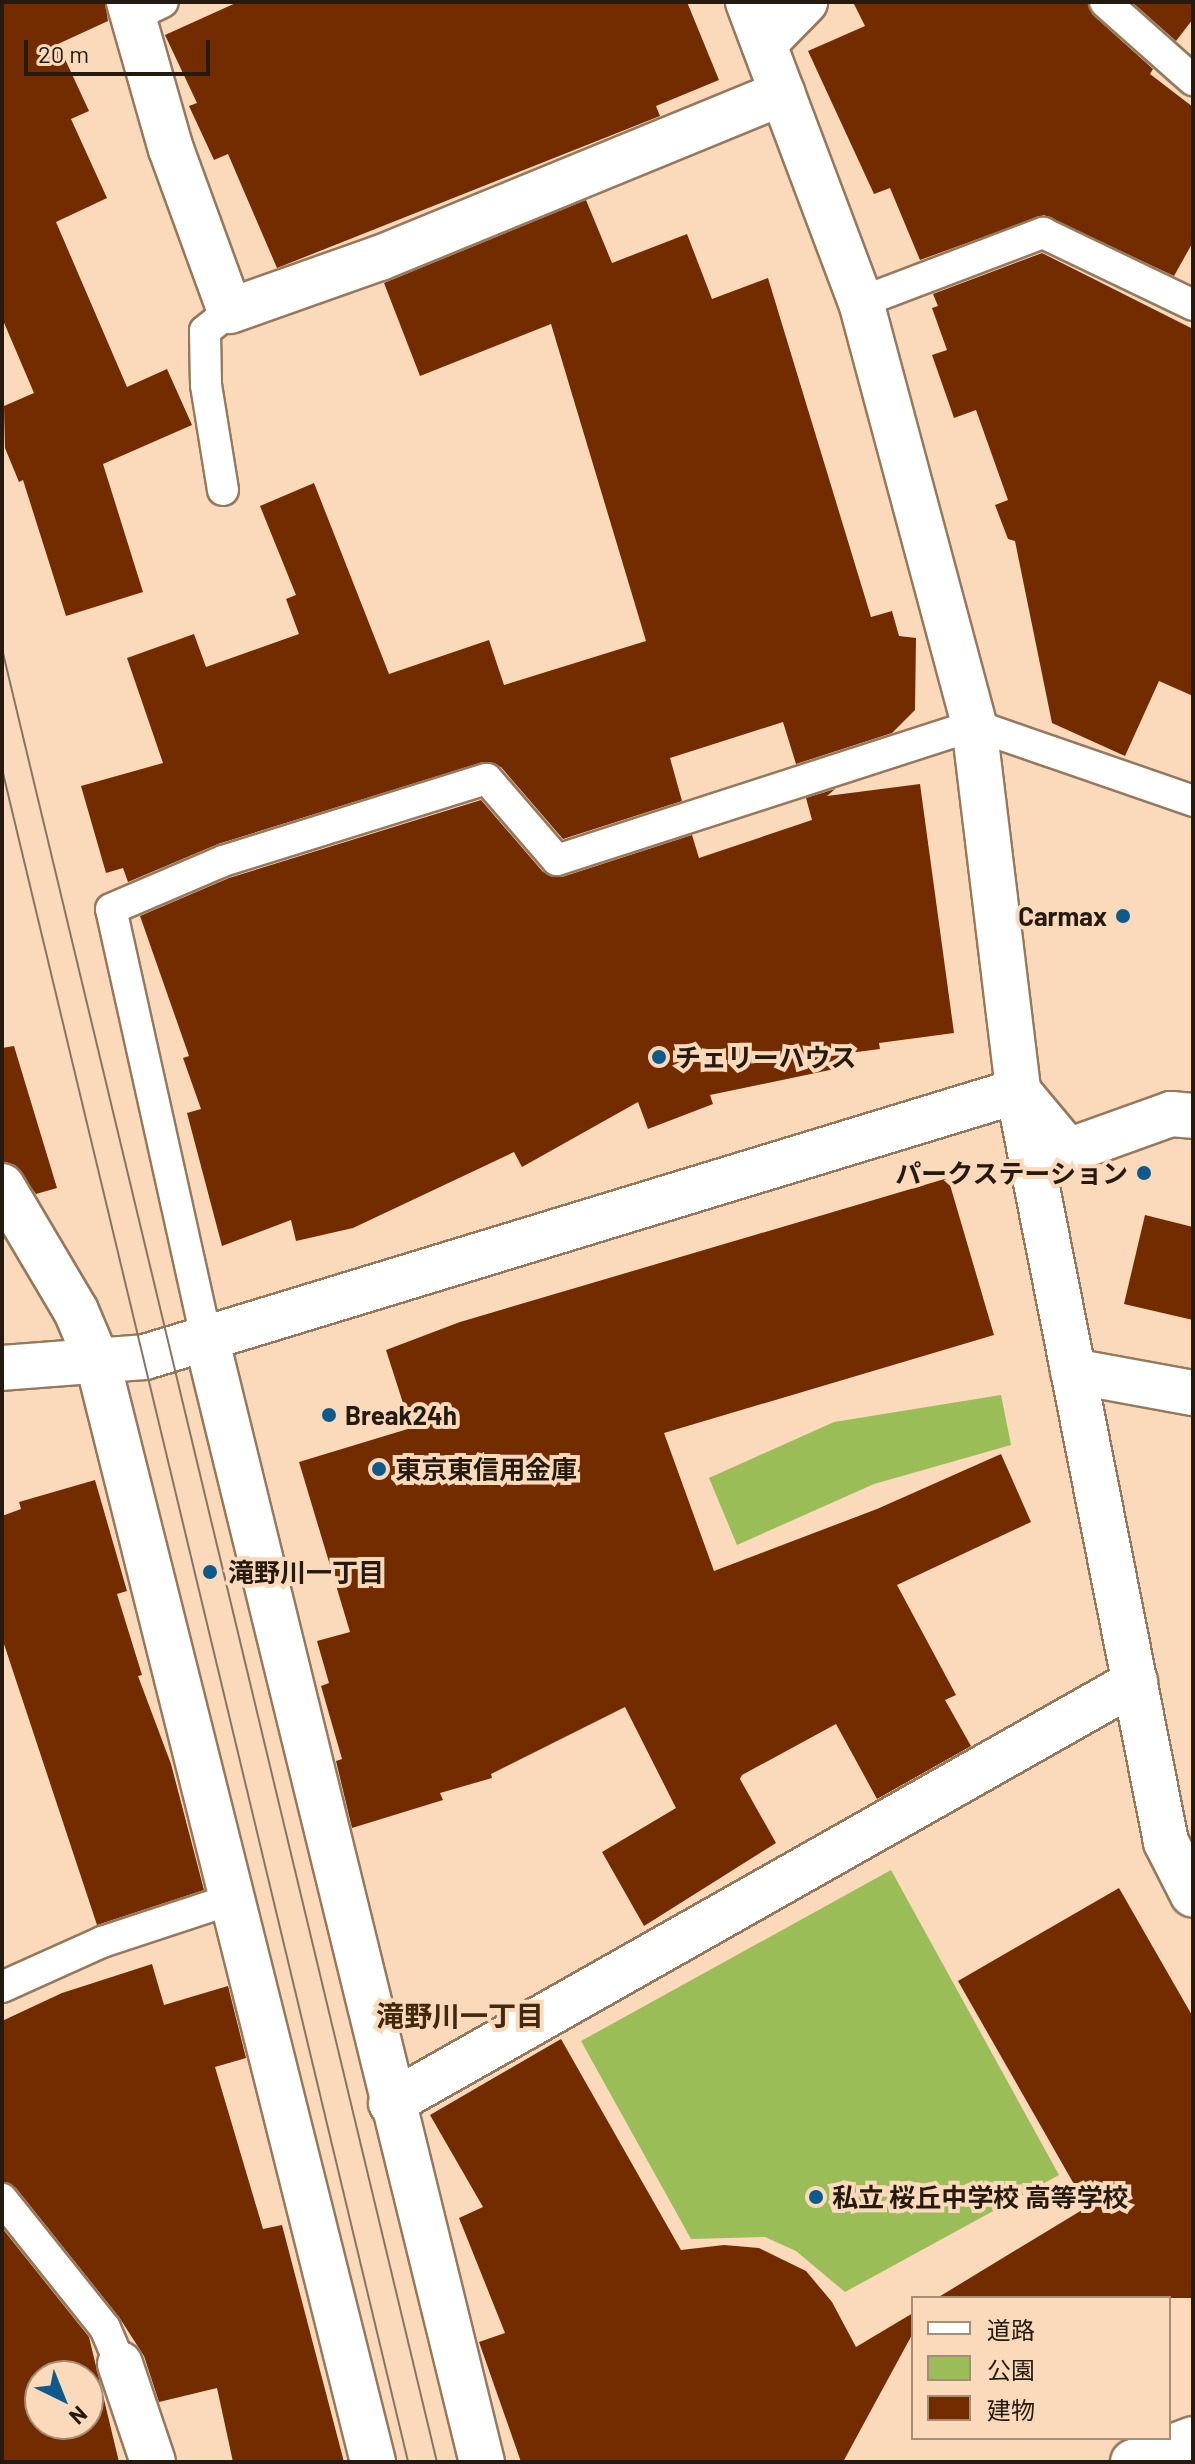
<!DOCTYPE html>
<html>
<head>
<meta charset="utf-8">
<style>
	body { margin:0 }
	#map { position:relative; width:1195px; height:2464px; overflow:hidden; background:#fadabb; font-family:Barlow,"Noto Sans JP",sans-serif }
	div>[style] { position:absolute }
	.green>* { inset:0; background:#9abd57 }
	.building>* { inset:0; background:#732b00 }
	.roads { filter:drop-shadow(2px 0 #96795d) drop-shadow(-2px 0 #96795d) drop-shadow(0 2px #96795d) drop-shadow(0 -2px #96795d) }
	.service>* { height:30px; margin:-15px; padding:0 15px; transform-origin:15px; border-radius:15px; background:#fff }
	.minor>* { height:44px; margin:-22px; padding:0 22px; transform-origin:22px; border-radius:22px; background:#fff }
	.tertiary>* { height:44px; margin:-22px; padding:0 22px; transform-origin:22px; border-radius:22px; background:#fff }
	.tram>* { height:2px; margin:-1px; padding:0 1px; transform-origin:1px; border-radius:1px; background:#897460 }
	.dots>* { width:22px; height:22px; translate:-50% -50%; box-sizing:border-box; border:4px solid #fadabb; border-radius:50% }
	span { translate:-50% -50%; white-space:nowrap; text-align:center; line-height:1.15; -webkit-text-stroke:8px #fadabb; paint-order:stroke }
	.poi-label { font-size:26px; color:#251a0f; font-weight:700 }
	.right { translate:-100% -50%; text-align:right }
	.left { translate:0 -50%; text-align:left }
	.neighbourhood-label { font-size:28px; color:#41280e; font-weight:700 }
	.frame { position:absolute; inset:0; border:4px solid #251a0f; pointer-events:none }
	.legend { position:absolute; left:911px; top:2296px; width:260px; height:144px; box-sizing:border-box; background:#fadabb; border:2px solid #a58d76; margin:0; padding:10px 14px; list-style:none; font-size:24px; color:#251a0f }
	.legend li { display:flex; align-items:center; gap:16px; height:40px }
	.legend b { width:40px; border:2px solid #a58d76 }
	.north { position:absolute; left:24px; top:2360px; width:80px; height:80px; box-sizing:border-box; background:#fadabb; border:2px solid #a58d76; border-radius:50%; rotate:137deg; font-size:22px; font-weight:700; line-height:32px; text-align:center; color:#251a0f }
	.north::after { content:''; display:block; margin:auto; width:28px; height:36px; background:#0e5a8d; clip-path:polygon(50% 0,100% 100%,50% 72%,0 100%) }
	.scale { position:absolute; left:24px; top:40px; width:186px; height:36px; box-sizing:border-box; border:4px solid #251a0f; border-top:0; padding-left:10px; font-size:24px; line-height:28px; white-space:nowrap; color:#251a0f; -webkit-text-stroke:6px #fadabb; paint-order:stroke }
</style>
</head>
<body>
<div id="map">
	<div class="green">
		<i style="clip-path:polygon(1001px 1395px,1011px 1445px,874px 1484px,737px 1545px,709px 1478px,834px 1422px)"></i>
		<i style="clip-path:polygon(891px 1870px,1059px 2175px,845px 2292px,796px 2251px,765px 2237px,691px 2239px,581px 2041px)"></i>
	</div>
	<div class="building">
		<i style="clip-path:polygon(2px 2px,105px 2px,108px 21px,58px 44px,89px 111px,71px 119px,107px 198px,56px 222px,127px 387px,167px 369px,192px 425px,103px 464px,143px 592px,66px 616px,23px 480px,19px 482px,5px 448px,4px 406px,34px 393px,2px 318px)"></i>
		<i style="clip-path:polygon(238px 2px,687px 2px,719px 80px,656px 106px,660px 116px,277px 268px,228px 154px,214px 160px,189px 106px,197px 103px,165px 35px)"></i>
		<i style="clip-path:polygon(853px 2px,1087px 2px,1093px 15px,1153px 69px,1150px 74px,1193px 107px,1193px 242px,1174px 276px,1044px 215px,920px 260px,890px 188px,874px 194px,808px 51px,865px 26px)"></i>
		<i style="clip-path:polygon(1132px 2px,1193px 2px,1193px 19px,1176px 41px)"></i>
		<i style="clip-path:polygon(586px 200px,612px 263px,687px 234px,712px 299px,768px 278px,871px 617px,892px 611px,899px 636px,916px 638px,915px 710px,892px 733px,796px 764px,783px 722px,670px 758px,682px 801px,563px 839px,501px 767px,483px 762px,218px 844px,128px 882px,123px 868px,106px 873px,81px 786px,163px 763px,127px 658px,194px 634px,206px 667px,299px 634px,286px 599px,296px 595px,260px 506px,314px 483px,389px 674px,489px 640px,504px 685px,646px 641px,551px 324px,420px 376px,384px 283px)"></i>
		<i style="clip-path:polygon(1042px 253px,1193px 329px,1193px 696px,1159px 681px,1125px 756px,1052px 723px,1015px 541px,1008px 539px,995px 505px,1008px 500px,976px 410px,954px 418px,932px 355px,947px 350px,932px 308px,938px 306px,933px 294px)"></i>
		<i style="clip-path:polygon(920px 784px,954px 1033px,879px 1043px,880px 1049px,841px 1054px,844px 1067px,710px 1095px,713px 1104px,648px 1129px,638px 1102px,522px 1167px,514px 1152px,353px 1228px,296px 1241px,291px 1220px,222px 1246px,187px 1113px,201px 1109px,183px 1058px,189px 1056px,140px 916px,229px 878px,481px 800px,543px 872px,562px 877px,692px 835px,699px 858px,812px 820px,806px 798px,835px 789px,827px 796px)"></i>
		<i style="clip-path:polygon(14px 1046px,57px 1188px,36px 1194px,15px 1165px,2px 1161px,2px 1048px)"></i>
		<i style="clip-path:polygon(948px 1178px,994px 1335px,664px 1433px,714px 1571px,877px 1509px,1001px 1454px,1031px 1522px,897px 1585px,956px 1695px,945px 1700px,971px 1746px,877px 1799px,836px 1724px,742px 1775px,740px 1779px,776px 1843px,644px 1926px,602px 1852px,676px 1808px,625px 1707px,491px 1774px,492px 1778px,440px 1793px,443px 1800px,352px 1828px,336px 1761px,342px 1759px,321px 1686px,329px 1683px,317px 1641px,350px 1632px,299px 1462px,411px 1428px,386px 1350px,460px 1322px)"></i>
		<i style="clip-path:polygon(1145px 1215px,1193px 1227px,1193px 1320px,1124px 1304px)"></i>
		<i style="clip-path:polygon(95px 1480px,127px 1591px,117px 1594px,142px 1675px,138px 1676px,171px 1764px,204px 1890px,97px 1925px,2px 1638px,2px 1516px,21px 1509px,19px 1502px)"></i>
		<i style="clip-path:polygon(1119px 1888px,1193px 2017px,1193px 2298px,937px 2298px,1087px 2207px,958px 1981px)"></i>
		<i style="clip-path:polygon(152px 1964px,164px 2005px,228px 1986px,246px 2058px,215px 2067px,263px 2229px,282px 2225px,344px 2462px,233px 2462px,217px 2388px,159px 2402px,144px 2356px,119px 2317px,16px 2188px,2px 2181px,2px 2021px,62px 1993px)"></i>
		<i style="clip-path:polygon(561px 2039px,681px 2250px,724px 2245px,759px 2248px,806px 2271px,832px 2302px,856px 2347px,913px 2313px,913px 2333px,843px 2462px,521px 2462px,479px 2342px,505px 2333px,459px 2218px,483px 2207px,430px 2115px)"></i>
		<i style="clip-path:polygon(evenodd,2px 2228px,89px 2337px,119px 2462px,2px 2462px,2px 2228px,40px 2376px,88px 2376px,88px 2424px,40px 2424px,40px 2376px)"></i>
	</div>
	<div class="roads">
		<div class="service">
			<i style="left:1105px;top:2px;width:118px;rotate:41.6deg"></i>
			<i style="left:134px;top:16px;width:32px;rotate:-26deg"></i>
			<i style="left:861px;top:302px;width:195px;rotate:-20.8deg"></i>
			<i style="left:1043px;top:233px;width:166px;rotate:25.6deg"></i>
			<i style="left:223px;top:490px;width:106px;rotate:-99.2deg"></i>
			<i style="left:206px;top:385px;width:54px;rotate:-91.1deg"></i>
			<i style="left:205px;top:331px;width:32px;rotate:-39deg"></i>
			<i style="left:206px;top:1337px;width:438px;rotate:-102.5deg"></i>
			<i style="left:111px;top:909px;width:122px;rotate:-23.2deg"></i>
			<i style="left:223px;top:861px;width:276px;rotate:-17.3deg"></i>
			<i style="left:487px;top:779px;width:107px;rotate:49.2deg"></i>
			<i style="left:557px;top:860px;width:438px;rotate:-17.9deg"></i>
			<i style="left:974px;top:725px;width:232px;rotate:19.1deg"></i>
			<i style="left:2px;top:1987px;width:110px;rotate:-24.2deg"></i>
			<i style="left:102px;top:1942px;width:135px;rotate:-18.2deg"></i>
			<i style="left:2px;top:2199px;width:165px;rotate:51.4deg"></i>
			<i style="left:105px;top:2328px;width:39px;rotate:67deg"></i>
		</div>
		<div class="minor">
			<i style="left:129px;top:2px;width:153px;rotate:74.1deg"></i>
			<i style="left:171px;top:149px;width:172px;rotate:70deg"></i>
			<i style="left:230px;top:311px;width:159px;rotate:-19.5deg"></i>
			<i style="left:380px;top:258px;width:435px;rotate:-22.3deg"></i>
			<i style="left:764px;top:44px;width:59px;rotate:-45.7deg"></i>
			<i style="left:1018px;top:1091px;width:78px;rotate:50.2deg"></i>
			<i style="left:1068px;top:1151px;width:109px;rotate:-19.8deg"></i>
			<i style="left:1171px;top:1114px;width:22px;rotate:5deg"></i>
			<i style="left:2px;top:1186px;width:145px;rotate:59.4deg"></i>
			<i style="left:76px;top:1311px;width:56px;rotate:67.1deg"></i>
			<i style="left:98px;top:1363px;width:1133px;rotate:75.95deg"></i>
			<i style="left:206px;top:1337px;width:1158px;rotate:76.22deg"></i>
			<i style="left:1073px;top:1371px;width:122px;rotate:10.4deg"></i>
			<i style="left:391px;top:2103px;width:855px;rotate:-29.5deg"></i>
			<i style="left:120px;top:2364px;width:103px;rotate:71.4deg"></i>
		</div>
		<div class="tertiary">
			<i style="left:748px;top:2px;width:321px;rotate:69.4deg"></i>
			<i style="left:861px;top:302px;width:438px;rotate:75deg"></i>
			<i style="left:974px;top:725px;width:369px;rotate:83.1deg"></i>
			<i style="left:1018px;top:1091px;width:765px;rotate:78.85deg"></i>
			<i style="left:1166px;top:1842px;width:59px;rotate:63deg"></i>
			<i style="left:2px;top:1368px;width:143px;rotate:-4.4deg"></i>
			<i style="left:145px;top:1357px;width:913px;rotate:-16.95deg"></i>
			<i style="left:1133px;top:2462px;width:64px;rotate:-21deg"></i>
		</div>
	</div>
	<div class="tram">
		<i style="left:2px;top:649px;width:1864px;rotate:76.51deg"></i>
		<i style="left:2px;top:769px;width:1741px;rotate:76.51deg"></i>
	</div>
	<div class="dots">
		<i style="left:1123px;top:916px;background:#0e5a8d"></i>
		<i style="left:659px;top:1057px;background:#0e5a8d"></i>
		<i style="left:1144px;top:1173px;background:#0e5a8d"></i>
		<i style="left:329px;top:1415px;background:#0e5a8d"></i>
		<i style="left:379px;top:1469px;background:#0e5a8d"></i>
		<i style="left:210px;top:1572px;background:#0e5a8d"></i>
		<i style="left:816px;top:2197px;background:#0e5a8d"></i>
	</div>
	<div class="poi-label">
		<span class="right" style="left:1107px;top:916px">Carmax</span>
		<span class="left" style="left:675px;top:1057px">チェリーハウス</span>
		<span class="right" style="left:1128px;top:1173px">パークステーション</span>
		<span class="left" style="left:345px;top:1415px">Break24h</span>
		<span class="left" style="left:395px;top:1469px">東京東信用金庫</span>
		<span class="left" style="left:228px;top:1572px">滝野川一丁目</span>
		<span class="left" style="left:832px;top:2197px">私立 桜丘中学校 高等学校</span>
	</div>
	<div class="neighbourhood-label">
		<span style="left:460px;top:2015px">滝野川一丁目</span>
	</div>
	<div class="frame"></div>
	<ul class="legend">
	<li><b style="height:10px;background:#fff"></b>道路</li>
	<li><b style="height:22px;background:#9abd57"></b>公園</li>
	<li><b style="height:22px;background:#732b00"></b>建物</li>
	</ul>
	<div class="north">N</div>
	<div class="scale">20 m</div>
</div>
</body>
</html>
